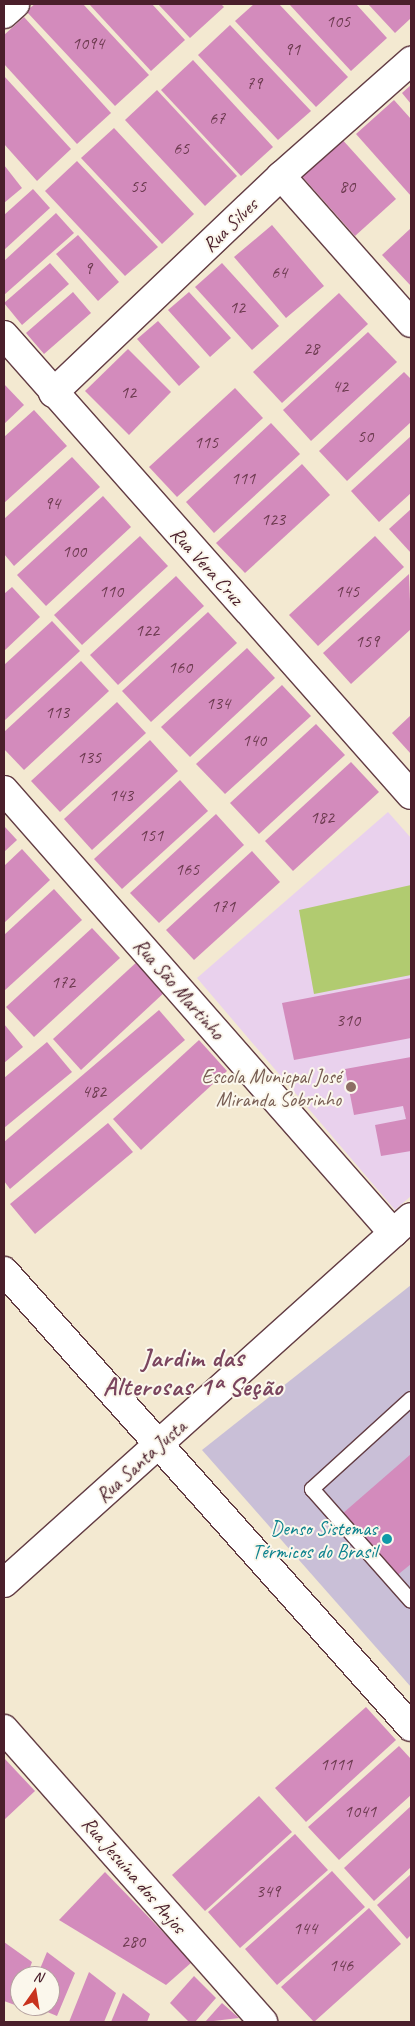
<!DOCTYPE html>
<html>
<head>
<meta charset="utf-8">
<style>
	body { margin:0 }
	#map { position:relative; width:415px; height:2026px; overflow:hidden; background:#f3e9d1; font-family:Caveat,sans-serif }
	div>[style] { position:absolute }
	.built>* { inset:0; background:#e9d1ed }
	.industrial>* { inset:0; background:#c9bfd7 }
	.green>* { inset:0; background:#b1cb70 }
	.building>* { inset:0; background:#d38bbc }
	.roads { filter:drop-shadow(1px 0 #633d44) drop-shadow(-1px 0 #633d44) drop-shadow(0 1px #633d44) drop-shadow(0 -1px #633d44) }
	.lane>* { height:14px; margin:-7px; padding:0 7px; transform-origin:7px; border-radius:7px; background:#fff }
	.street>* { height:28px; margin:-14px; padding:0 14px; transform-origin:14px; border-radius:14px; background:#fff }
	.secondary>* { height:28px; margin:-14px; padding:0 14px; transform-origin:14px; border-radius:14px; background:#fff }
	.dots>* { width:14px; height:14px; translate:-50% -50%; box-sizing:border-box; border:2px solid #fbf7ec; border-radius:50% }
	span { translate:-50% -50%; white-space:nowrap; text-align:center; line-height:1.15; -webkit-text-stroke:4px #fbf7ec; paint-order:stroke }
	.number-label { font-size:18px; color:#6c3a4f }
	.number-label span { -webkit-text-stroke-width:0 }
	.street-label { font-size:20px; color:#4a1f2b }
	.education-label { font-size:20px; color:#785e54 }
	.right { translate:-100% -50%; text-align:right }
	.culture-label { font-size:20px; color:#0d838f }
	.district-label { font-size:25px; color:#7a455e; font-weight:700; letter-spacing:1px }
	.frame { position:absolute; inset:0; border:5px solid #4a1f2b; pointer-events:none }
	.north { position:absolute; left:10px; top:1966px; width:50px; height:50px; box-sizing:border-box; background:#fbf7ec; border:1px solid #b4a19f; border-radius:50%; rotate:13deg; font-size:14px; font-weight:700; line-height:20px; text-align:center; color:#4a1f2b }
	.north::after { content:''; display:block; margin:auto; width:18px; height:22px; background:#c8321e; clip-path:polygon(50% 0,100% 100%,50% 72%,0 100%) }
</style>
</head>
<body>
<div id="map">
	<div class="built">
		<i style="clip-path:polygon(388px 812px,411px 838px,411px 1196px,395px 1210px,197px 978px)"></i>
	</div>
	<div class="industrial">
		<i style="clip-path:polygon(411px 1285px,411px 1687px,202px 1450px)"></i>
	</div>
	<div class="green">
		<i style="clip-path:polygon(411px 885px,411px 975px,314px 994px,299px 910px)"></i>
	</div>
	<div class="building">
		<i style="clip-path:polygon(35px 4px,83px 4px,149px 75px,115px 106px,26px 11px)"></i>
		<i style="clip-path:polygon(89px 4px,152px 4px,185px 40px,151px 71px)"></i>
		<i style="clip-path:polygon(158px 4px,221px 4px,224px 7px,190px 38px)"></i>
		<i style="clip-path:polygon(254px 4px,279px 4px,348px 77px,316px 107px,235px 21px)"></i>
		<i style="clip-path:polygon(289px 4px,356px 4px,387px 38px,351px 71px)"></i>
		<i style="clip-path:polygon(368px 4px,411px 4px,411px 18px,395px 33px)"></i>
		<i style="clip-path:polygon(24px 17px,111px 113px,77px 144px,4px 64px,4px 35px)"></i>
		<i style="clip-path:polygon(230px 25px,311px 111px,278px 140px,198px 55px)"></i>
		<i style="clip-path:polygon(193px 60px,273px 147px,241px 176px,161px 90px)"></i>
		<i style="clip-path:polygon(4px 76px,71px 149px,37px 181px,4px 144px)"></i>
		<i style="clip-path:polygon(411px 85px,411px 104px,402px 93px)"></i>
		<i style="clip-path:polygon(157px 90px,237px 176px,205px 206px,125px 120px)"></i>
		<i style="clip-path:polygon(394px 100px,411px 119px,411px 196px,356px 134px)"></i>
		<i style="clip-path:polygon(114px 128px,194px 214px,162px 244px,81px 158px)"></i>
		<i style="clip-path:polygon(340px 137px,396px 199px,355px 236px,299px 173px)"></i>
		<i style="clip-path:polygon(77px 161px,158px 247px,125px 276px,45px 191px)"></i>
		<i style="clip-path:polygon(4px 165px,22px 188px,4px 203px)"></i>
		<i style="clip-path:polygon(33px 189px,50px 208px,4px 250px,4px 215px)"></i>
		<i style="clip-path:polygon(56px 213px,74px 233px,4px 295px,4px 261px)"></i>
		<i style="clip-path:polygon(272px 225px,324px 286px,286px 318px,234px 257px)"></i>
		<i style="clip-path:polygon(411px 228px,411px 286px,382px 255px)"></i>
		<i style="clip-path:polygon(78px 235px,119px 282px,98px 301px,56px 254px)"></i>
		<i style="clip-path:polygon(50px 263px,69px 284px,22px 325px,4px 303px)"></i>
		<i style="clip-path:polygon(222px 263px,279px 326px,252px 350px,195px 287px)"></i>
		<i style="clip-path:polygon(73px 292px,91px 313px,44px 354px,26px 333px)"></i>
		<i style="clip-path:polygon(189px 292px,231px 338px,210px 357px,168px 310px)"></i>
		<i style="clip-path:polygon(339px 293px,368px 324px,282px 403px,253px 372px)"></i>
		<i style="clip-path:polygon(158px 321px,200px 367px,179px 386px,137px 339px)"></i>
		<i style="clip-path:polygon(368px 332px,397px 362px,311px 441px,283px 410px)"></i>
		<i style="clip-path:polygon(128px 349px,171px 392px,129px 435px,85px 391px)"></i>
		<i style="clip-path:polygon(404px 372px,411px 379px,411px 422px,347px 481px,319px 451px)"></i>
		<i style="clip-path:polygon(4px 384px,24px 405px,4px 424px)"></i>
		<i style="clip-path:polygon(235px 388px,263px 418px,177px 497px,149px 467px)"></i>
		<i style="clip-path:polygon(34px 410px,67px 446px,4px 503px,4px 437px)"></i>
		<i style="clip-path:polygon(271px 423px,300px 454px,214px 533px,186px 502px)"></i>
		<i style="clip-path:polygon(411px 436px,411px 493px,379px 522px,351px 491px)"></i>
		<i style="clip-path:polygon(72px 457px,100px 487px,14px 566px,4px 554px,4px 519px)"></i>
		<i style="clip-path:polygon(302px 464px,330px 495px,245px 573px,216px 543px)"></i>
		<i style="clip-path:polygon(103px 496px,131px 527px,46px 606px,17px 575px)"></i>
		<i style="clip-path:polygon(411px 509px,411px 553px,389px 529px)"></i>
		<i style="clip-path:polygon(140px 536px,168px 566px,82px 645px,54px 615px)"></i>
		<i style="clip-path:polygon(375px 536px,404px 567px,318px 646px,289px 615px)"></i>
		<i style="clip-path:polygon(409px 574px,411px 629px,351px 684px,323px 653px)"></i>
		<i style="clip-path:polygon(176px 576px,204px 606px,118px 685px,90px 655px)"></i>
		<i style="clip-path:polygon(12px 587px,40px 617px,4px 651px,4px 594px)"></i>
		<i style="clip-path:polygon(208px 612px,237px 643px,151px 722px,122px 691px)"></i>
		<i style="clip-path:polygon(52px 621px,80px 651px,4px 721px,4px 665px)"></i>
		<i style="clip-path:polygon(247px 648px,275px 678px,190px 757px,161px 727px)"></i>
		<i style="clip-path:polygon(81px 661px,109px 691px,24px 770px,4px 749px,4px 732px)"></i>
		<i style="clip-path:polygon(282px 685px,311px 716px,225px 794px,196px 764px)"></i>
		<i style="clip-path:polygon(117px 702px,146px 733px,60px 812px,31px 781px)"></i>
		<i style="clip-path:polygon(411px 715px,411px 754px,392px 733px)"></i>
		<i style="clip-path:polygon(316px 724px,345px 755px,259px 834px,230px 803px)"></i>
		<i style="clip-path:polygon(150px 740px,178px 771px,92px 850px,64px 819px)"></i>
		<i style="clip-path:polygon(351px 762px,379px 792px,293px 871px,265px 841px)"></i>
		<i style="clip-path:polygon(180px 780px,208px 811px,122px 889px,94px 859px)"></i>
		<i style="clip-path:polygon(216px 814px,244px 845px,159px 923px,130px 893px)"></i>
		<i style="clip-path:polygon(4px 826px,17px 840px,4px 852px)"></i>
		<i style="clip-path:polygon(22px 849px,50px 880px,4px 923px,4px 866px)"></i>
		<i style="clip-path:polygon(252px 851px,280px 882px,194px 960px,166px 930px)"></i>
		<i style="clip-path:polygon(54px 889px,82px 920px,4px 991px,4px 935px)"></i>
		<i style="clip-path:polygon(92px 928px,120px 958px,34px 1037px,6px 1007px)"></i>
		<i style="clip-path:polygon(139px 960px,167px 990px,81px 1070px,53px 1039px)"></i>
		<i style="clip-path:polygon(411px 978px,411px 1038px,294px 1060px,282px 1003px)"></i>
		<i style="clip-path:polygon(159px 1010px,185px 1040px,10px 1189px,4px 1181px,4px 1142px)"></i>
		<i style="clip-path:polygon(4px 1024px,23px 1047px,4px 1063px)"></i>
		<i style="clip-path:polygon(199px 1040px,227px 1071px,141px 1150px,113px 1119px)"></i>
		<i style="clip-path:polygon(47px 1042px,72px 1072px,4px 1128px,4px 1078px)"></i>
		<i style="clip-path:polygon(411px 1057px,411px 1151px,381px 1156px,375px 1125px,406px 1119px,403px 1106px,354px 1115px,345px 1069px)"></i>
		<i style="clip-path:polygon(108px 1123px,133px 1152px,35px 1234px,10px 1204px)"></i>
		<i style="clip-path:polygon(411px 1454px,411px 1564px,395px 1577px,342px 1514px)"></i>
		<i style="clip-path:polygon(366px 1707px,396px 1740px,306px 1822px,275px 1788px)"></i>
		<i style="clip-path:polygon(399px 1746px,411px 1759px,411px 1795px,339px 1860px,308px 1827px)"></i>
		<i style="clip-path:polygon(4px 1758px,35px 1791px,4px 1820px)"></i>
		<i style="clip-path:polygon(259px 1796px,292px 1832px,205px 1911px,172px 1875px)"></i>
		<i style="clip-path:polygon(411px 1806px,411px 1867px,374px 1901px,344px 1868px)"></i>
		<i style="clip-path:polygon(295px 1834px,328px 1870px,240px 1948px,208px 1912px)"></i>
		<i style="clip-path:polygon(332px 1871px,365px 1907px,277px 1985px,245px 1949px)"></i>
		<i style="clip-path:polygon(105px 1872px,192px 1962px,166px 1985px,59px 1920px)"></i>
		<i style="clip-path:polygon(411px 1874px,411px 1935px,407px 1939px,377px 1905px)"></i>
		<i style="clip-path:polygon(369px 1908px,401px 1944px,314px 2022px,281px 1987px)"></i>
		<i style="clip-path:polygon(4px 1942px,32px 1962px,27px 1976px,20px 1976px,15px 2005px,4px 2001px)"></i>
		<i style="clip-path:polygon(47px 1952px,75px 1973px,57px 2016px,33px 2006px,50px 2006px,50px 1976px,37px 1976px)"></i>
		<i style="clip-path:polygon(89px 1972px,116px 1993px,104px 2022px,69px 2022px)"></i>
		<i style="clip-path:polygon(194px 1976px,216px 1998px,195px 2022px,189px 2022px,170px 2003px)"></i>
		<i style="clip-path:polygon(123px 1993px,150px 2014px,147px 2022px,111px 2022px)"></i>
		<i style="clip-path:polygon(222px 2003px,239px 2018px,205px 2022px)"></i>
	</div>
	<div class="roads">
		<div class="lane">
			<i style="left:411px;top:1399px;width:134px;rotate:137.7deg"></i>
			<i style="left:312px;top:1489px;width:149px;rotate:48.5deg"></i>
		</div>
		<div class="street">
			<i style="left:4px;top:14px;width:15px;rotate:-42deg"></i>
			<i style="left:281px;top:176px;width:196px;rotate:48.5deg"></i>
			<i style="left:4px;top:335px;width:614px;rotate:48.5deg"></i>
			<i style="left:53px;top:393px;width:315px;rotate:-43.6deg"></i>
			<i style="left:281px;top:176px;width:174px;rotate:-41.5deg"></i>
			<i style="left:4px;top:790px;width:590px;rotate:48.71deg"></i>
			<i style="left:4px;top:1583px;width:547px;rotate:-41.96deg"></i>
			<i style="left:4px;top:1729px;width:391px;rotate:48.5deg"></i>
		</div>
		<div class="secondary">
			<i style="left:4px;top:1271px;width:611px;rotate:48.25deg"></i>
		</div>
	</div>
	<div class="dots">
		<i style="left:351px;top:1087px;background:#8d6e63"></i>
		<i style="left:387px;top:1539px;background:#0f9aa8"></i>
	</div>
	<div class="number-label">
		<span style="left:338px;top:21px">105</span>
		<span style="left:88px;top:43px">1094</span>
		<span style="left:292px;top:49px">91</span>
		<span style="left:254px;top:83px">79</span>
		<span style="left:217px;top:118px">67</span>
		<span style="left:181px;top:148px">65</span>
		<span style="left:138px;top:186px">55</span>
		<span style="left:347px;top:186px">80</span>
		<span style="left:88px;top:268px">9</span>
		<span style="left:279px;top:272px">64</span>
		<span style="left:237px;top:307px">12</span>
		<span style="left:311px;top:348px">28</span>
		<span style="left:340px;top:386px">42</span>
		<span style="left:128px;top:392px">12</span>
		<span style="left:365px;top:436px">50</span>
		<span style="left:206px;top:442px">115</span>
		<span style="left:243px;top:478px">111</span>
		<span style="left:52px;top:503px">94</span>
		<span style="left:273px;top:519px">123</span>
		<span style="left:74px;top:551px">100</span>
		<span style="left:111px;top:591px">110</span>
		<span style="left:347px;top:591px">145</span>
		<span style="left:147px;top:630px">122</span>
		<span style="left:367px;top:641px">159</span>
		<span style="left:180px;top:667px">160</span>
		<span style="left:218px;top:703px">134</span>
		<span style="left:57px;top:712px">113</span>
		<span style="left:254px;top:740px">140</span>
		<span style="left:89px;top:757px">135</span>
		<span style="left:121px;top:795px">143</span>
		<span style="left:322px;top:817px">182</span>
		<span style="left:151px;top:835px">151</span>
		<span style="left:187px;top:869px">165</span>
		<span style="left:223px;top:906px">171</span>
		<span style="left:63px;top:982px">172</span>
		<span style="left:348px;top:1020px">310</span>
		<span style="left:94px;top:1091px">482</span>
		<span style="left:336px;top:1764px">1111</span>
		<span style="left:360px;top:1811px">1041</span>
		<span style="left:268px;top:1891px">349</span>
		<span style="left:305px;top:1928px">144</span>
		<span style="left:133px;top:1941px">280</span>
		<span style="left:341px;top:1965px">146</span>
	</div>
	<div class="street-label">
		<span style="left:230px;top:225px;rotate:-44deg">Rua Silves</span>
		<span style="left:207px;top:566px;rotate:48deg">Rua Vera Cruz</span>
		<span style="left:179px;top:989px;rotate:49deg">Rua São Martinho</span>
		<span style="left:141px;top:1461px;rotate:-42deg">Rua Santa Justa</span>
		<span style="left:134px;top:1875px;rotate:49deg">Rua Jesuína dos Anjos</span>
	</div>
	<div class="education-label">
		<span class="right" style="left:341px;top:1088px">Escola Municpal José<br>Miranda Sobrinho</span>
	</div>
	<div class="culture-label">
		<span class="right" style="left:377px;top:1540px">Denso Sistemas<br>Térmicos do Brasil</span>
	</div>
	<div class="district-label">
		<span style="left:193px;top:1373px">Jardim das<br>Alterosas 1ª Seção</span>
	</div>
	<div class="frame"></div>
	<div class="north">N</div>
</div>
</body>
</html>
